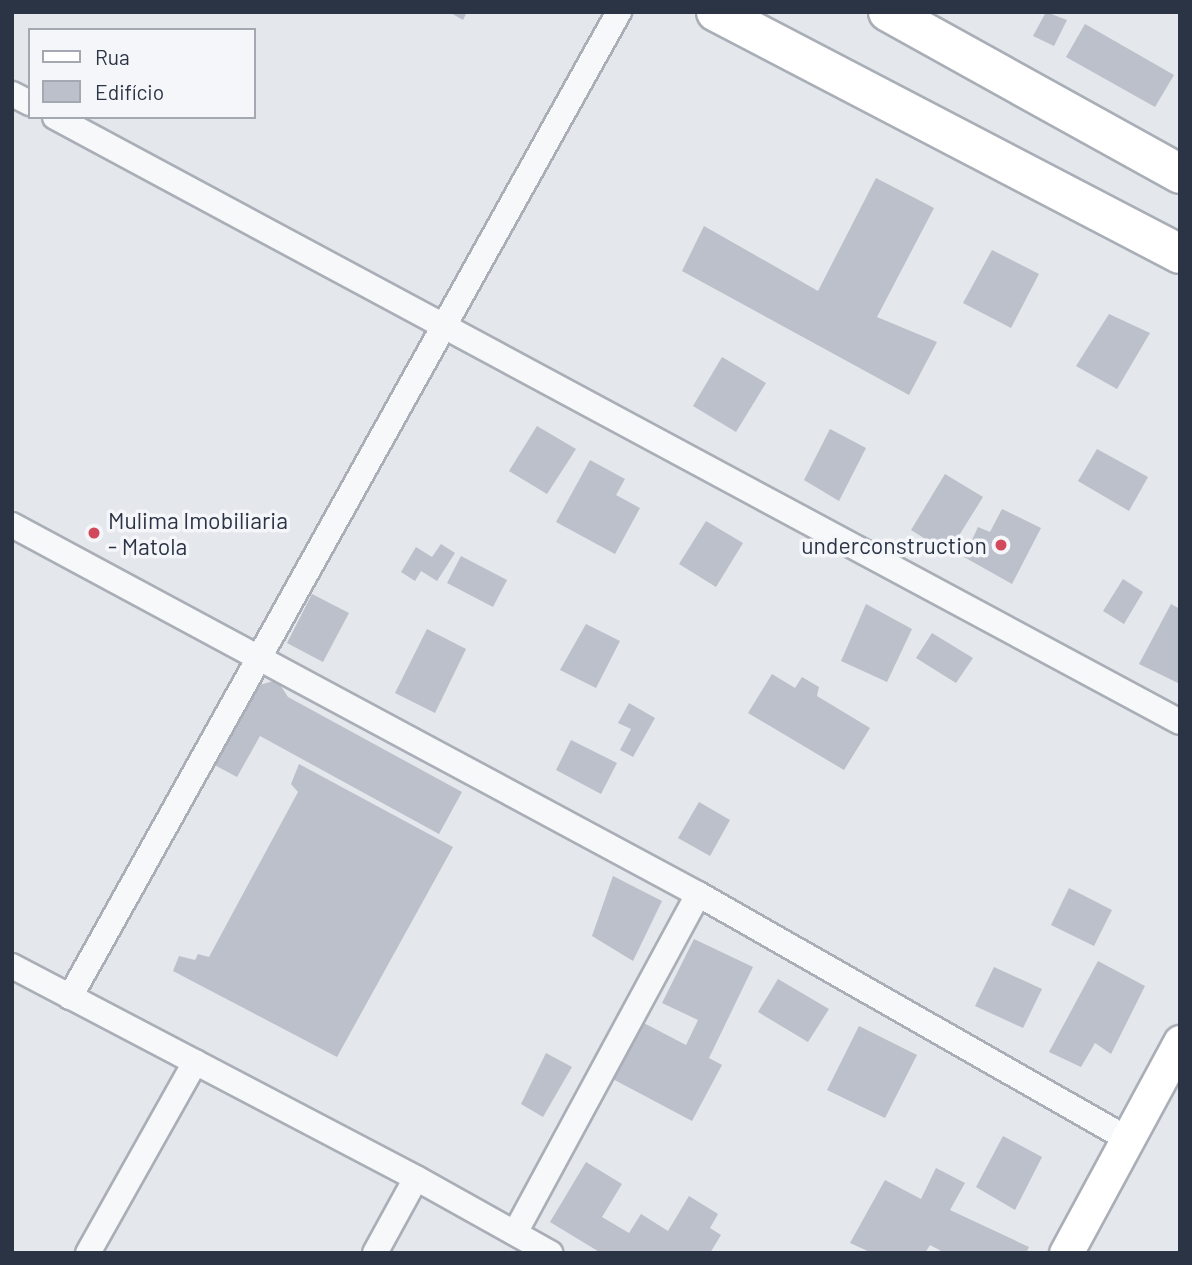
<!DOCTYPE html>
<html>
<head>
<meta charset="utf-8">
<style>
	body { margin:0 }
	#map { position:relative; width:1192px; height:1265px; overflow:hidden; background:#e4e7ec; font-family:Barlow,sans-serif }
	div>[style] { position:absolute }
	.building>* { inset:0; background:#bbc0ca }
	.roads { filter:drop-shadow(2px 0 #a9aeb7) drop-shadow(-2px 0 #a9aeb7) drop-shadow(0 2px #a9aeb7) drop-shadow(0 -2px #a9aeb7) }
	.street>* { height:24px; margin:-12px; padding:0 12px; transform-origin:12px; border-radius:12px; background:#f7f8fa }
	.secondary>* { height:33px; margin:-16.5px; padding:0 16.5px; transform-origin:16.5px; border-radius:16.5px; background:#fff }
	.highway>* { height:38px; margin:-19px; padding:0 19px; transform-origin:19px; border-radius:19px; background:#fff }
	.dots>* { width:19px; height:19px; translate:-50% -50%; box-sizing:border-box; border:4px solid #f4f6f9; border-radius:50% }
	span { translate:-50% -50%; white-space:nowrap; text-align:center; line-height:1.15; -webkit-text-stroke:7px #f4f6f9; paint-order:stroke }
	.poi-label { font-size:23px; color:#2b3445 }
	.left { translate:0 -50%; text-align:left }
	.right { translate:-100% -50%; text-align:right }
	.frame { position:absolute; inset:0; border:14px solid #2b3445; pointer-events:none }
	.legend { position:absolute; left:28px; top:28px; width:228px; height:91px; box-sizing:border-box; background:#f4f6f9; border:2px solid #a4a8b1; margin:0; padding:9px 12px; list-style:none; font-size:21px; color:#2b3445 }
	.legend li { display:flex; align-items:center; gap:14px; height:35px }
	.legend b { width:35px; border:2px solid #a4a8b1 }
</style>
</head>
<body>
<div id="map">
	<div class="building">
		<i style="clip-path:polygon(449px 12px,467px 12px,463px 20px)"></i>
		<i style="clip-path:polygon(1046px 12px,1067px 20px,1054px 46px,1033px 36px)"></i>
		<i style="clip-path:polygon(1085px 24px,1174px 75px,1155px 107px,1066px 57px)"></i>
		<i style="clip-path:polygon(876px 178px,934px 208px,877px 317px,937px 342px,909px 395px,682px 271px,704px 226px,818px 291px)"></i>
		<i style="clip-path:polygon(992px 250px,1039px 274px,1011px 328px,963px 303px)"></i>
		<i style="clip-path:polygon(1109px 314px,1150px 333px,1117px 389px,1076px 366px)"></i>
		<i style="clip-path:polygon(722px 357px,766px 383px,736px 432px,693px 406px)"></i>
		<i style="clip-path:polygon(537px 426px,576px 449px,547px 494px,509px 471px)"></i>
		<i style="clip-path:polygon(830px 429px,866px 448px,839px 501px,804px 480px)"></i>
		<i style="clip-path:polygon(1097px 449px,1148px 477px,1129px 511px,1078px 481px)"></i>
		<i style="clip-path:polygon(590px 460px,625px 479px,616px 495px,640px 508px,615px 554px,556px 522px)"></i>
		<i style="clip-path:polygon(945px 474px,983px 497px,948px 553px,911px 530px)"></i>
		<i style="clip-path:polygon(1002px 509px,1041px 528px,1012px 584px,964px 557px,978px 527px,990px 532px)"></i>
		<i style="clip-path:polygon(706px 521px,743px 543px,716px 587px,679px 564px)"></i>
		<i style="clip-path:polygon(441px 544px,455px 553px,437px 581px,421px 571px,415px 581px,401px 572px,416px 547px,432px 557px)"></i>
		<i style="clip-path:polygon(461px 556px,507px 580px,493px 607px,447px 583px)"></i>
		<i style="clip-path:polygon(1123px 579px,1143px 592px,1124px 624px,1103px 611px)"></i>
		<i style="clip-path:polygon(312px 594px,349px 613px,323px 662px,287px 643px)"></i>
		<i style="clip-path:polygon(866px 604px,912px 629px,887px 682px,841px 661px)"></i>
		<i style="clip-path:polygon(1171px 604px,1180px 609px,1178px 683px,1139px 664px)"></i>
		<i style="clip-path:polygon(586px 624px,620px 641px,596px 688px,560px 670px)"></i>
		<i style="clip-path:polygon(427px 629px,466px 649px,435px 713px,395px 693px)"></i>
		<i style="clip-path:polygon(932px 633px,973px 658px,956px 683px,916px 658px)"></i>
		<i style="clip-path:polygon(772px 674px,795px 688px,802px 677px,819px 687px,817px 696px,870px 728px,844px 770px,748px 713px)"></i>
		<i style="clip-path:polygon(277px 680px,288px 697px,462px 792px,439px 834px,260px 736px,237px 777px,192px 753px,224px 695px)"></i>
		<i style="clip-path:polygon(629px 703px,655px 718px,633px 757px,620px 750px,631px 729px,618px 723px)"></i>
		<i style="clip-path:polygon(571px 740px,617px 763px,601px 794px,556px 770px)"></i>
		<i style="clip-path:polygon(299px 764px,453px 847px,337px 1057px,173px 971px,179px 956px,195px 960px,198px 954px,209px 957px,298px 792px,291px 784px)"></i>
		<i style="clip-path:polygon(699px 802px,730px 820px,710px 856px,678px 838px)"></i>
		<i style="clip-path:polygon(613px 876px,662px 901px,633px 961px,592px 936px)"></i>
		<i style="clip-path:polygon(1069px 888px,1112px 910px,1094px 946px,1051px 925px)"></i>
		<i style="clip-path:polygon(694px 939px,753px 967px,709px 1058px,722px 1065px,692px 1121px,609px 1077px,640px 1021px,686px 1045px,698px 1020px,662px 1003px)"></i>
		<i style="clip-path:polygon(1098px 961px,1145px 986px,1111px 1054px,1095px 1043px,1081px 1067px,1049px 1052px)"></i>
		<i style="clip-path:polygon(994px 967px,1042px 989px,1023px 1028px,975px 1006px)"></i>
		<i style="clip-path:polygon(778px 979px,829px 1009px,808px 1042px,758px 1012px)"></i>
		<i style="clip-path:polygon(859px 1026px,917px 1055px,885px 1118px,827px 1090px)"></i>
		<i style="clip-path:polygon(546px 1053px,572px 1067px,543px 1117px,521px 1104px)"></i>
		<i style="clip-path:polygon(1003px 1136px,1042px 1157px,1015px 1210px,976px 1187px)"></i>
		<i style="clip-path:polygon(586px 1162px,622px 1184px,602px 1217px,629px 1233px,641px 1214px,668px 1231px,689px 1196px,718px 1214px,710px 1228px,721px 1235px,710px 1253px,601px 1253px,550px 1222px)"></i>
		<i style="clip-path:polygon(936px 1168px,965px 1183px,950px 1210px,1029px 1247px,1026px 1253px,945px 1253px,930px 1245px,925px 1253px,872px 1253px,850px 1243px,885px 1180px,921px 1199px)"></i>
	</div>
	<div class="roads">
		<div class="street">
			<i style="left:12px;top:94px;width:20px;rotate:27deg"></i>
			<i style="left:55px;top:117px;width:1277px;rotate:28.27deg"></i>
			<i style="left:12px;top:525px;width:779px;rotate:28.28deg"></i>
			<i style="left:698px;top:894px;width:494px;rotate:29.7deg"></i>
			<i style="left:12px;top:966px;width:456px;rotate:27.7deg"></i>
			<i style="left:416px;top:1178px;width:154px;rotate:29.2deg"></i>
			<i style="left:70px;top:997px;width:1128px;rotate:-60.87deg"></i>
			<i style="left:515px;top:1233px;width:385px;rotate:-61.6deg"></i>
			<i style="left:88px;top:1253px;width:219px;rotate:-60.7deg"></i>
			<i style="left:375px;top:1253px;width:85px;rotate:-61.3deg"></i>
		</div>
		<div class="secondary">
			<i style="left:1066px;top:1253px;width:240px;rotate:-61.6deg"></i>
		</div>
		<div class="highway">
			<i style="left:716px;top:12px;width:523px;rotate:27.54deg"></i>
			<i style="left:888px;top:12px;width:334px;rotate:29deg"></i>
		</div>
	</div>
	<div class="dots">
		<i style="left:94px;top:533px;background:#d1495b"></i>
		<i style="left:1001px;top:545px;background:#d1495b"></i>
	</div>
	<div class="poi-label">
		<span class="left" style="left:108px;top:533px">Mulima Imobiliaria<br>- Matola</span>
		<span class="right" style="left:987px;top:545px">underconstruction</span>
	</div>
	<div class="frame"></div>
	<ul class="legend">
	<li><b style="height:9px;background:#fff"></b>Rua</li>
	<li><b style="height:19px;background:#bbc0ca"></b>Edifício</li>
	</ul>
</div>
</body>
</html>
